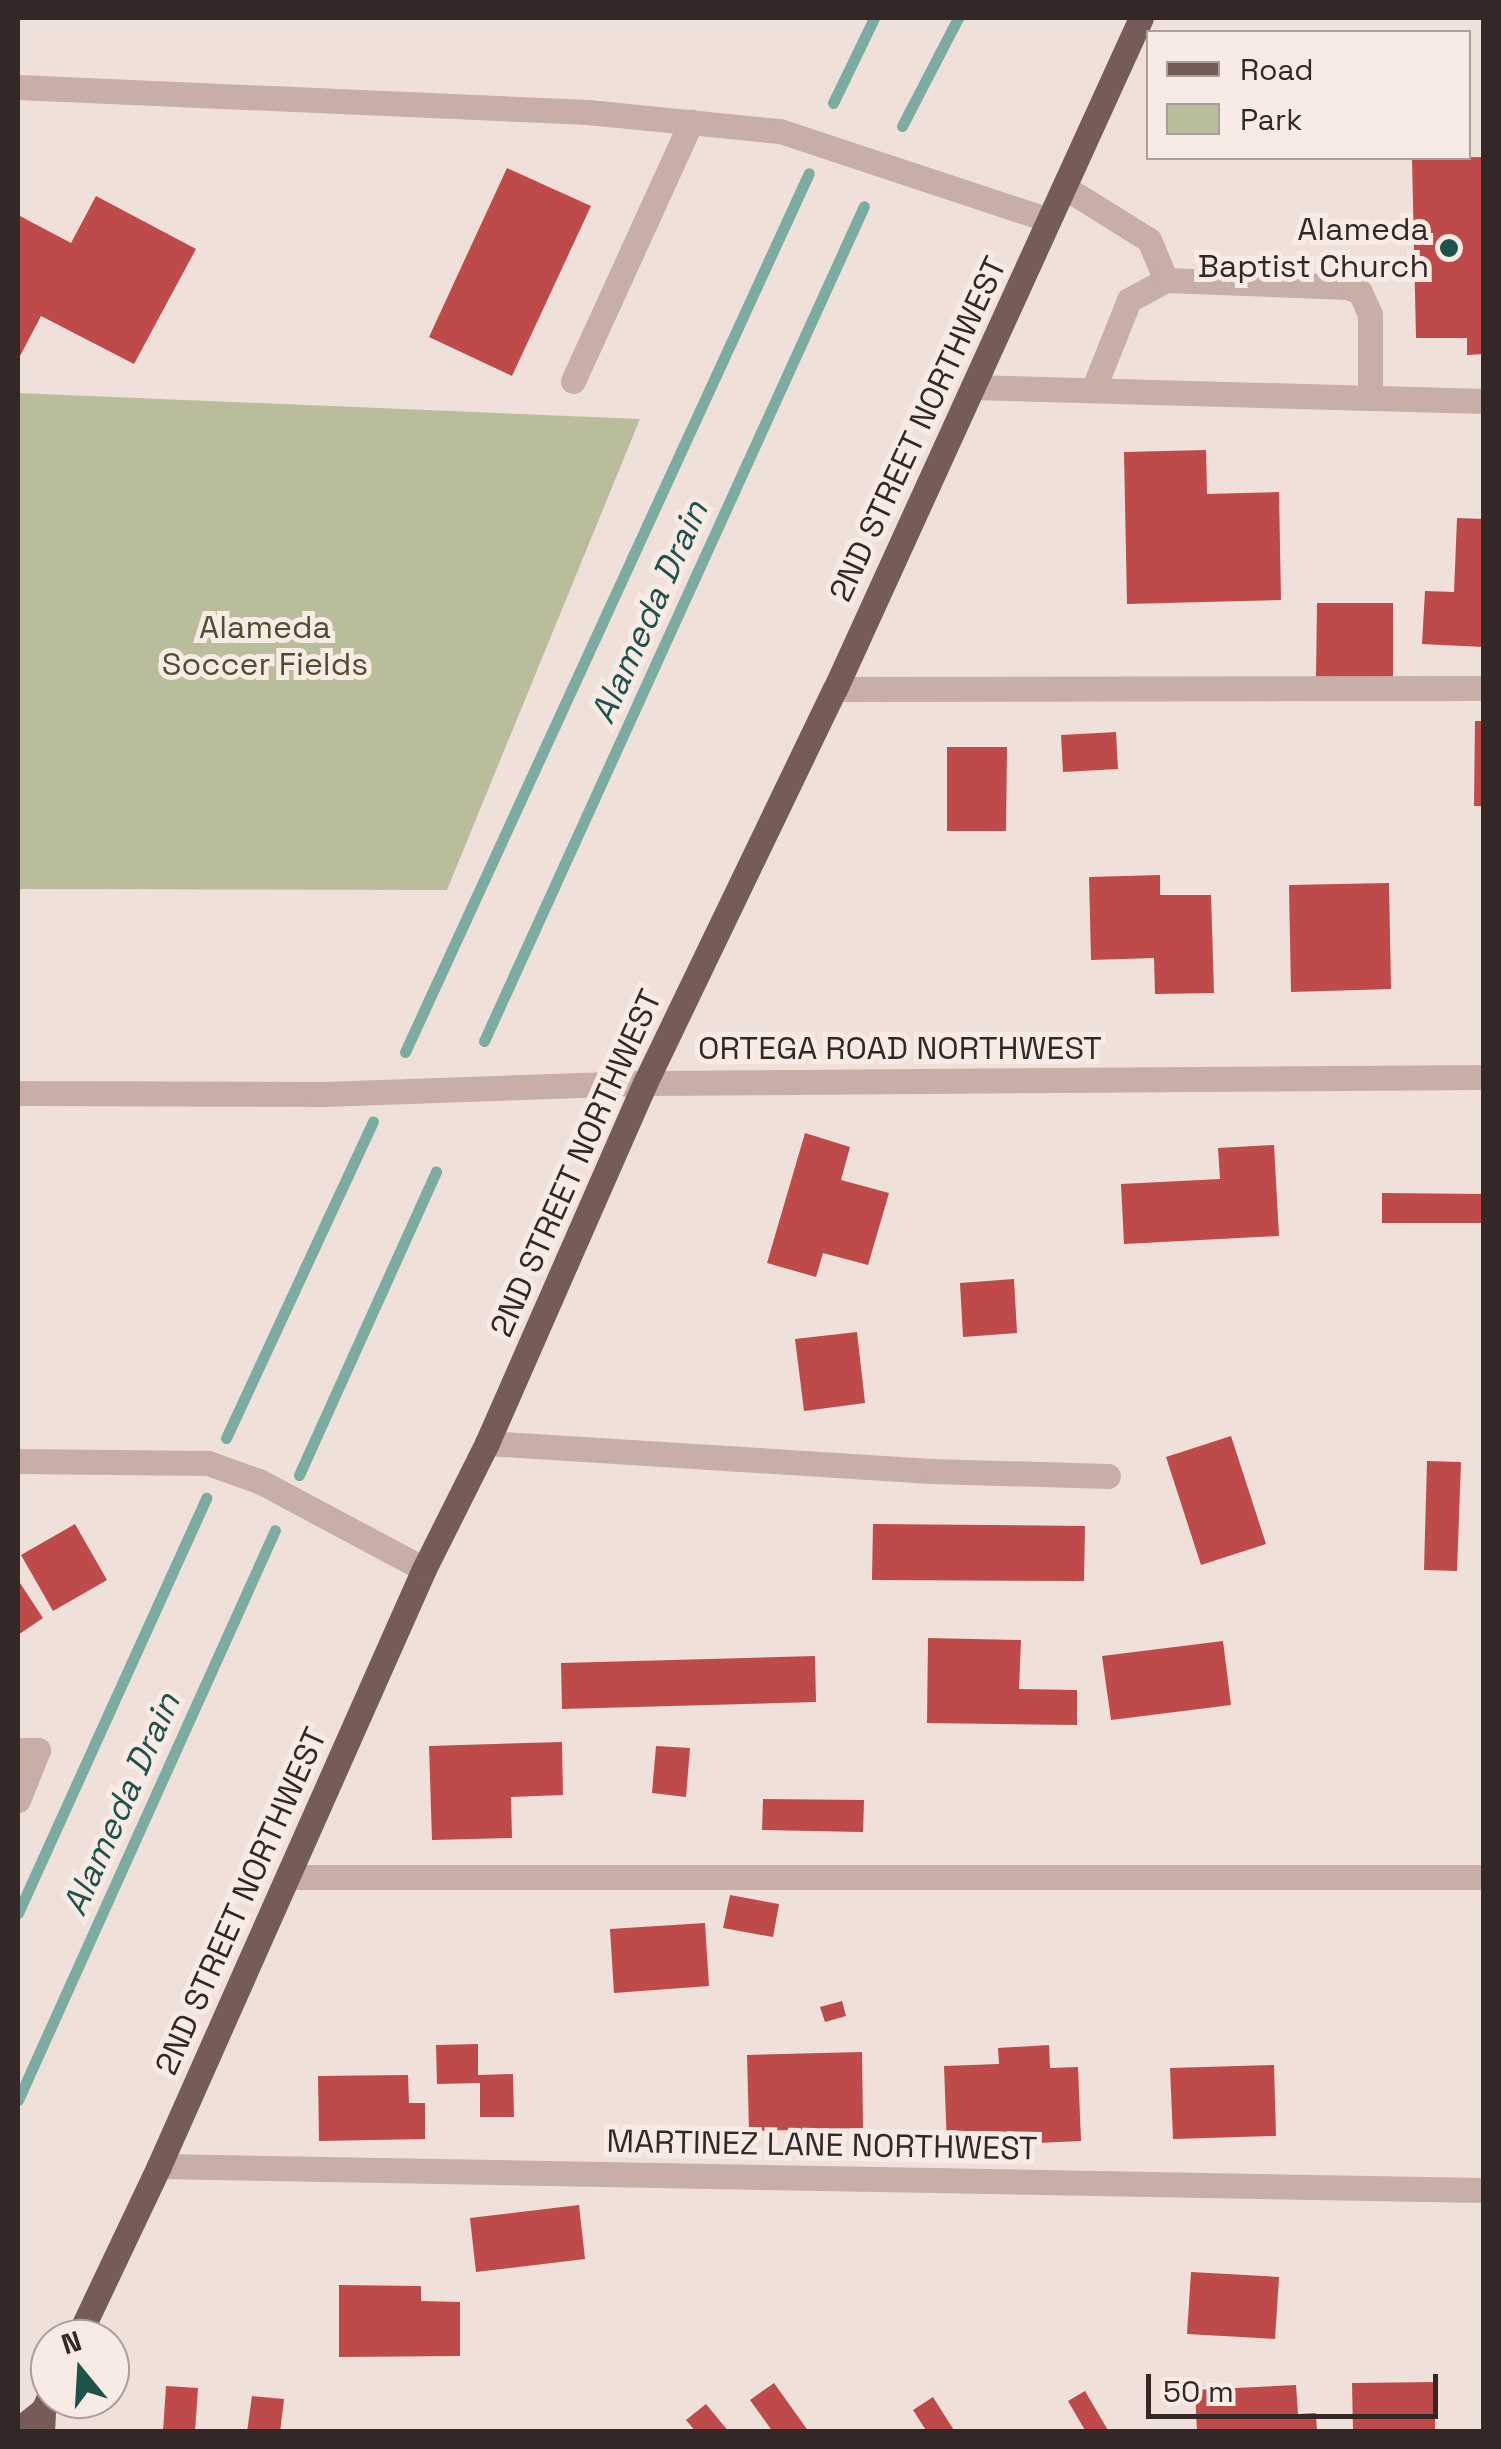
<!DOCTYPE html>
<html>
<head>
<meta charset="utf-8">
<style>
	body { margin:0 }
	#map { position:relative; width:1501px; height:2449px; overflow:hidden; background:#f0e0da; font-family:"Space Grotesk",sans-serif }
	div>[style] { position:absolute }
	.green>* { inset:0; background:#babd9b }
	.stream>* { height:11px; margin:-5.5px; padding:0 5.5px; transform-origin:5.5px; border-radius:5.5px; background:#7baba1 }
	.building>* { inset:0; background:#be4a49 }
	.minor>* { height:25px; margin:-12.5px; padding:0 12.5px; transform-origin:12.5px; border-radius:12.5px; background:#c7aea7 }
	.major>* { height:25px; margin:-12.5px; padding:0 12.5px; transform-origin:12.5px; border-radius:12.5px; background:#755c59 }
	.dots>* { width:28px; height:28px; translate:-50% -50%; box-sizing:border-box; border:5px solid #f8ebe6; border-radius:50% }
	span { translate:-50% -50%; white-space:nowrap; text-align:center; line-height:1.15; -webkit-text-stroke:10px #f8ebe6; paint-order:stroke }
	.poi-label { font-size:32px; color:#342827 }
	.right { translate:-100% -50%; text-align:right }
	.street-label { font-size:32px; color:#342827 }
	.park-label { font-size:32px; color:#4c502c }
	.water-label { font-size:35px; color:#1f524a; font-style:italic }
	.frame { position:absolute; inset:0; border:20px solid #342827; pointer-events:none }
	.legend { position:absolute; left:1146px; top:30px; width:325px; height:130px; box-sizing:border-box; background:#f8ebe6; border:2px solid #aa9d9a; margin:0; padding:12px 18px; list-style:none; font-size:30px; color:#342827 }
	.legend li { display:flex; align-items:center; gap:20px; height:50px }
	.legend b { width:50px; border:2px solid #aa9d9a }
	.north { position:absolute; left:30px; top:2319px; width:100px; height:100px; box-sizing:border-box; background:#f8ebe6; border:2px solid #aa9d9a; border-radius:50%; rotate:342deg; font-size:28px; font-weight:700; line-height:40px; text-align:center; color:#342827 }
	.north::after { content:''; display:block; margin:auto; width:35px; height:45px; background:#1f524a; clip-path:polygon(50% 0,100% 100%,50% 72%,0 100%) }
	.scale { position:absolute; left:1146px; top:2374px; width:292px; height:45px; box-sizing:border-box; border:5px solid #342827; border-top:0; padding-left:12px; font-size:30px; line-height:35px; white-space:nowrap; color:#342827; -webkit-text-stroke:8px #f8ebe6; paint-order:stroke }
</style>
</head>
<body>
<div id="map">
	<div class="green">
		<i style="clip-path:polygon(18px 393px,640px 419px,447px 890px,18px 889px)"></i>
	</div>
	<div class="stream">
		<i style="left:833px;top:103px;width:94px;rotate:-64.2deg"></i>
		<i style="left:902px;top:126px;width:122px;rotate:-62.6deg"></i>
		<i style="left:484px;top:1041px;width:917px;rotate:-65.53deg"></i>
		<i style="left:405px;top:1052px;width:967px;rotate:-65.32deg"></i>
		<i style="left:226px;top:1438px;width:349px;rotate:-65.1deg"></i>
		<i style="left:299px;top:1475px;width:333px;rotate:-65.7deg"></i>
		<i style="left:18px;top:1913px;width:456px;rotate:-65.6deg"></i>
		<i style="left:18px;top:2100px;width:625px;rotate:-65.73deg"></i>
	</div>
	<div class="building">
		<i style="clip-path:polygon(1484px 157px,1484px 354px,1467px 355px,1467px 338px,1416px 338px,1412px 158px)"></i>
		<i style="clip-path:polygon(507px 168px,591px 206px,512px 376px,429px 337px)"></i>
		<i style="clip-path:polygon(96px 196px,196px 249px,134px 364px,41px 316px,20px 356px,18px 215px,71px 243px)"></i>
		<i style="clip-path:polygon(1206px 450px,1207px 494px,1279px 492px,1281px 600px,1127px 604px,1124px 452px)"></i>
		<i style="clip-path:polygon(1457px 518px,1484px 519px,1484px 647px,1422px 644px,1425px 591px,1454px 592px)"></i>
		<i style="clip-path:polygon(1317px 603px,1393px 603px,1393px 677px,1316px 678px)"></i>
		<i style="clip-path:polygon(1475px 721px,1484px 721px,1484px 806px,1474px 806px)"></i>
		<i style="clip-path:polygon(1116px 732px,1118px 769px,1063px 772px,1061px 735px)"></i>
		<i style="clip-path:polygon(947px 747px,1007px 747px,1006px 831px,947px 831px)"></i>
		<i style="clip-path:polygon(1160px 875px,1160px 895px,1211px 895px,1214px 993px,1155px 994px,1154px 958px,1091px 960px,1089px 877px)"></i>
		<i style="clip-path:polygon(1389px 883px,1391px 989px,1291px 992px,1289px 885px)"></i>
		<i style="clip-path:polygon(805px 1133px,850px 1147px,841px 1180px,889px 1193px,868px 1265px,823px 1253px,816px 1277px,767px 1263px)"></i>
		<i style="clip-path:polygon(1274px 1145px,1279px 1236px,1124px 1244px,1121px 1184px,1220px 1179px,1218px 1148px)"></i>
		<i style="clip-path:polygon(1382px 1193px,1484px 1194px,1484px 1223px,1382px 1223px)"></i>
		<i style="clip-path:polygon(1014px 1279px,1017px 1333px,963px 1337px,960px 1283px)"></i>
		<i style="clip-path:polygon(857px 1332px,865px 1403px,804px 1411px,795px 1339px)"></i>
		<i style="clip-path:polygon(1231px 1436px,1266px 1544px,1201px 1565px,1166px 1457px)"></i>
		<i style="clip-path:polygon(1427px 1461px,1461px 1462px,1457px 1571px,1424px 1570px)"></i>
		<i style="clip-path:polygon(75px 1524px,107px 1580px,53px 1611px,21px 1555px)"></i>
		<i style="clip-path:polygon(873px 1524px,1085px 1526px,1084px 1581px,872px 1580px)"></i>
		<i style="clip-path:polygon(18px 1580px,43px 1618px,18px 1635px)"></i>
		<i style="clip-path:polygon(928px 1638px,1021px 1640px,1019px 1689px,1077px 1690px,1077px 1725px,927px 1723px)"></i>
		<i style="clip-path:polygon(1223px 1641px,1231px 1705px,1111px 1720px,1102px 1656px)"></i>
		<i style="clip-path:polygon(815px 1656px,816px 1702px,562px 1709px,561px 1663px)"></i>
		<i style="clip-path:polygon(562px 1742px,563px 1795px,511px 1797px,512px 1838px,432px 1840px,429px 1746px)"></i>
		<i style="clip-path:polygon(656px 1746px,690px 1748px,686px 1797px,652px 1793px)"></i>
		<i style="clip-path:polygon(763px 1799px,864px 1800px,863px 1832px,762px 1830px)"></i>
		<i style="clip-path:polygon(730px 1895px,779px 1904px,773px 1937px,723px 1928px)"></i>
		<i style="clip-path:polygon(705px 1923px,709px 1986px,614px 1993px,610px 1929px)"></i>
		<i style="clip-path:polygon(842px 2001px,846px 2016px,825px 2022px,820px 2007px)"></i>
		<i style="clip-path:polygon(478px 2044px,478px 2075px,513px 2074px,514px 2117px,480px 2117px,480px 2083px,437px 2084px,436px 2045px)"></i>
		<i style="clip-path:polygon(1049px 2045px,1050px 2068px,1078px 2067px,1081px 2141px,947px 2147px,944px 2066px,999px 2064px,998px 2048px)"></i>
		<i style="clip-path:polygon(862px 2052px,863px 2128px,749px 2131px,747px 2055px)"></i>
		<i style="clip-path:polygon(1274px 2065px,1276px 2136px,1173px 2139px,1170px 2068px)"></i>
		<i style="clip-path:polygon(408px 2075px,409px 2103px,425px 2103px,425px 2139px,319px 2141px,318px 2076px)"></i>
		<i style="clip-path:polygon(579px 2205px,585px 2259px,476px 2272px,470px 2218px)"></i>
		<i style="clip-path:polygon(1191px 2272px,1279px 2277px,1275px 2339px,1187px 2334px)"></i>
		<i style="clip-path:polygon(339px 2285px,421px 2286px,421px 2301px,460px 2302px,460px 2356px,339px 2357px)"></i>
		<i style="clip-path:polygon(1435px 2382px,1435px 2432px,1353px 2432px,1352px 2383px)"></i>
		<i style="clip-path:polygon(774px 2383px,809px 2432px,773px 2432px,750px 2400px)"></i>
		<i style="clip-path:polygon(1296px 2385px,1298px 2414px,1316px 2413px,1317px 2432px,1197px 2432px,1195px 2390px)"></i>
		<i style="clip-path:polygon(166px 2386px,198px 2388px,195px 2432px,163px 2432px)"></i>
		<i style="clip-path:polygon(1085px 2391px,1109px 2432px,1086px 2432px,1068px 2401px)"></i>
		<i style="clip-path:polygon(252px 2396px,284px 2399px,280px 2432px,247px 2432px)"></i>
		<i style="clip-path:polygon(933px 2397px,955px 2432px,927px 2432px,913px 2410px)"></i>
		<i style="clip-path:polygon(706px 2404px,729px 2432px,696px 2432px,686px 2420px)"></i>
	</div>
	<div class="minor">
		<i style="left:18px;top:87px;width:571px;rotate:2.51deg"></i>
		<i style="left:588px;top:112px;width:193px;rotate:5.7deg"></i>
		<i style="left:780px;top:131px;width:283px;rotate:18.3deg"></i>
		<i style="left:1064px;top:187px;width:100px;rotate:31.9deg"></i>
		<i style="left:1149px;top:240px;width:43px;rotate:67deg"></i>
		<i style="left:573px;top:381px;width:285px;rotate:-65.5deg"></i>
		<i style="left:973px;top:387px;width:511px;rotate:1.57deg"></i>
		<i style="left:1093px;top:390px;width:97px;rotate:-68.2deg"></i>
		<i style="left:1129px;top:300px;width:42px;rotate:-28.4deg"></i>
		<i style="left:1166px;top:280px;width:182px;rotate:2.2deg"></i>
		<i style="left:1348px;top:287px;width:13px;rotate:23deg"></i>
		<i style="left:1360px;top:292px;width:24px;rotate:66deg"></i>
		<i style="left:1370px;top:314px;width:84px;rotate:90deg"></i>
		<i style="left:835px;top:689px;width:649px;rotate:-0.09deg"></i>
		<i style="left:18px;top:1093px;width:305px;rotate:0.2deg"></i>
		<i style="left:323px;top:1094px;width:322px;rotate:-2deg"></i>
		<i style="left:645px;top:1083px;width:839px;rotate:-0.41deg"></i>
		<i style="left:487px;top:1443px;width:445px;rotate:3.6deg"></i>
		<i style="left:931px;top:1471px;width:177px;rotate:1.6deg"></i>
		<i style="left:18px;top:1461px;width:190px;rotate:0.6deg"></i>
		<i style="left:208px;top:1463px;width:56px;rotate:19.7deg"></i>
		<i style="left:261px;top:1482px;width:185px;rotate:28.1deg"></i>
		<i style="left:18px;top:1750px;width:20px"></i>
		<i style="left:38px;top:1750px;width:54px;rotate:111.8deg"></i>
		<i style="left:288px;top:1877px;width:1196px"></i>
		<i style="left:159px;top:2166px;width:1325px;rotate:1.04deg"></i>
	</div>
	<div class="major">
		<i style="left:77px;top:2339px;width:191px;rotate:-64.6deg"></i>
		<i style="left:159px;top:2166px;width:653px;rotate:-66.06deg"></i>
		<i style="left:424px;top:1569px;width:141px;rotate:-63.4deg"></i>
		<i style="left:487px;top:1443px;width:393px;rotate:-66.3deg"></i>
		<i style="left:645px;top:1083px;width:437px;rotate:-64.3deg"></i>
		<i style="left:835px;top:689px;width:737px;rotate:-65.49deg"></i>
		<i style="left:18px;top:2430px;width:32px;rotate:-39deg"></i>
		<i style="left:42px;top:2432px;width:22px;rotate:-87deg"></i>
		<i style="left:43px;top:2410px;width:17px;rotate:-65deg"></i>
	</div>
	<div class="dots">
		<i style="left:1449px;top:248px;background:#1f524a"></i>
	</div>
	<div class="poi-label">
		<span class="right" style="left:1429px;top:248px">Alameda<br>Baptist Church</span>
	</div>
	<div class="street-label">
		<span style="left:918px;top:429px;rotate:-65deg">2ND STREET NORTHWEST</span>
		<span style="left:900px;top:1048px">ORTEGA ROAD NORTHWEST</span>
		<span style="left:576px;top:1163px;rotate:-66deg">2ND STREET NORTHWEST</span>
		<span style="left:241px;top:1901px;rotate:-66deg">2ND STREET NORTHWEST</span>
		<span style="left:822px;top:2145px;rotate:1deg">MARTINEZ LANE NORTHWEST</span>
	</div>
	<div class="park-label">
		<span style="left:265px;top:646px">Alameda<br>Soccer Fields</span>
	</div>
	<div class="water-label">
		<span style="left:649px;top:612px;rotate:-66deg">Alameda Drain</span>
		<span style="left:121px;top:1804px;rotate:-66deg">Alameda Drain</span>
	</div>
	<div class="frame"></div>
	<ul class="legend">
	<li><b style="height:12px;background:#755c59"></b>Road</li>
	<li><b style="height:28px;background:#babd9b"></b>Park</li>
	</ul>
	<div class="north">N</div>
	<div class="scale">50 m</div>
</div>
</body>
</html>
